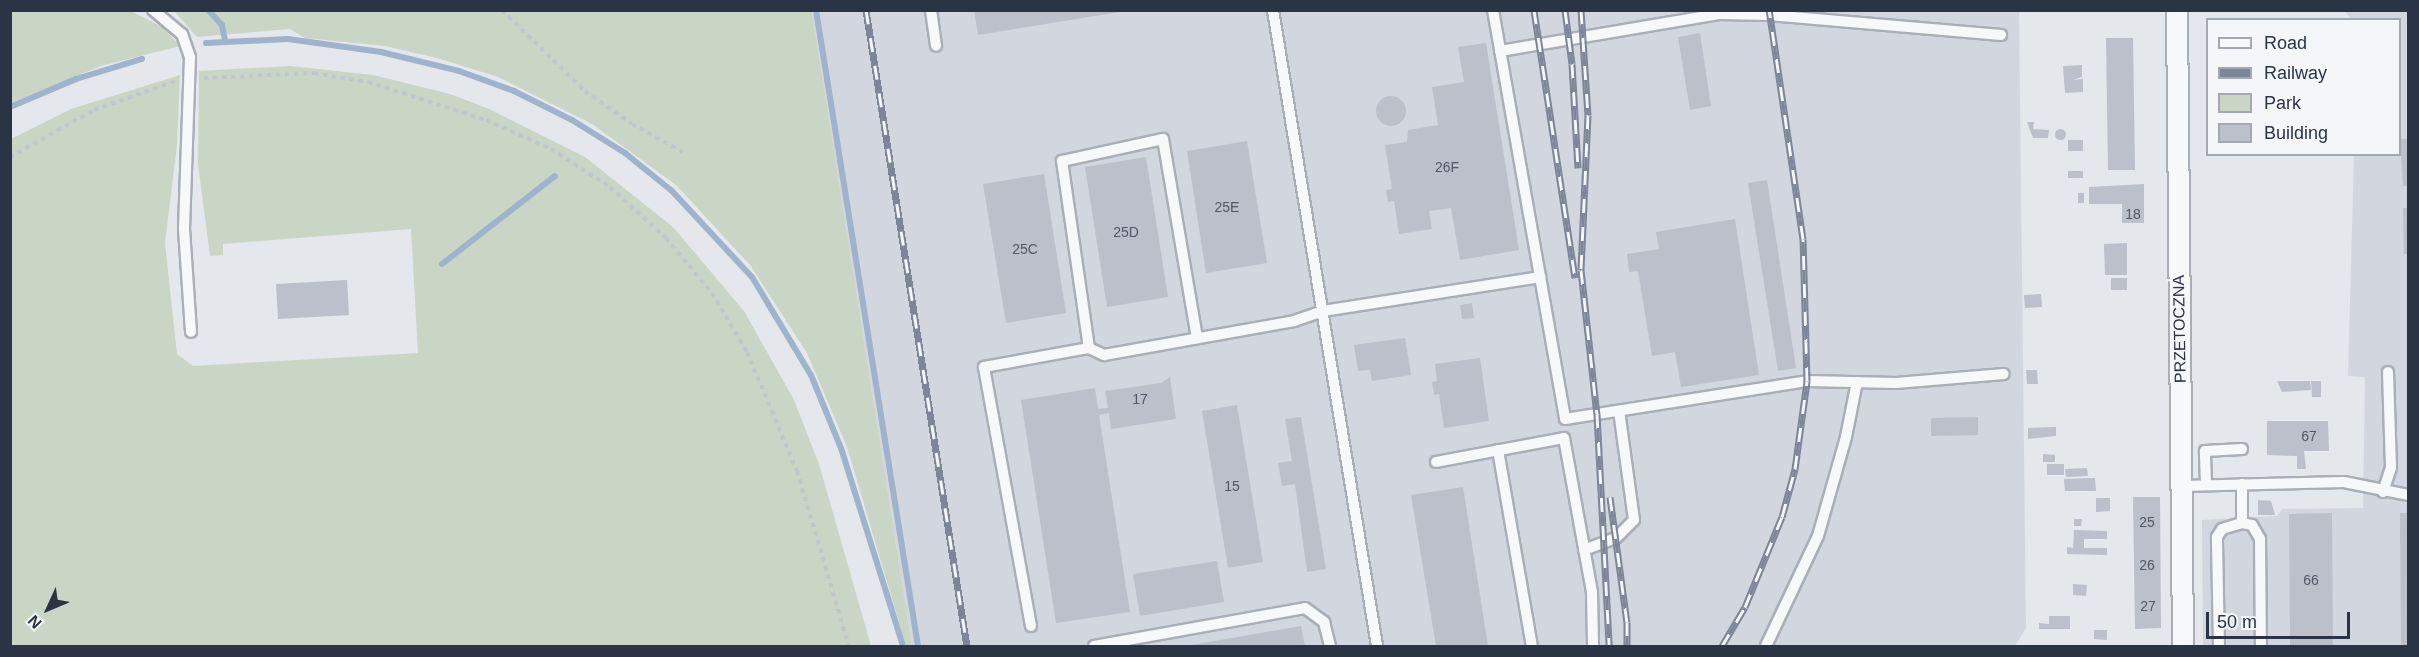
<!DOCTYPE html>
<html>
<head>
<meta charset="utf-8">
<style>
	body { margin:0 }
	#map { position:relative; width:2419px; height:657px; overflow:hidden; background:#e4e7ec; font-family:Arial,sans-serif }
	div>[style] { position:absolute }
	.built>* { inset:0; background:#d2d6de }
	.green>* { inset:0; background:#c9d6c5 }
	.stream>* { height:6px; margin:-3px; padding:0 3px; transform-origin:3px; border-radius:3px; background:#9fb4cc }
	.building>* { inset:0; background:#bbc0ca }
	.round { border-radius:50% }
	.path>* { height:4px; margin-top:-2px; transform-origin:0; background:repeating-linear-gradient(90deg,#c2c5cb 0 4.5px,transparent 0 9px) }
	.roads { filter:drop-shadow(2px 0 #a9aeb7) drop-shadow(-2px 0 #a9aeb7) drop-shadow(0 2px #a9aeb7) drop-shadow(0 -2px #a9aeb7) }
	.lane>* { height:10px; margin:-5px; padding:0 5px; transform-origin:5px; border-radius:5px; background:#f7f8fa }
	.street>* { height:20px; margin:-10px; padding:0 10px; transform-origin:10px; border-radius:10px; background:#f7f8fa }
	.rail>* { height:7px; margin-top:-3.5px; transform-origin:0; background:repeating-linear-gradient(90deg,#f4f6f9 0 14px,#7d8696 0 28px); box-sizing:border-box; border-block:2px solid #7d8696 }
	span { translate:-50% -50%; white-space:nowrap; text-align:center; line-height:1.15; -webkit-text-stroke:5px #f4f6f9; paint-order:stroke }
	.number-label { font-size:14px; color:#4f5766 }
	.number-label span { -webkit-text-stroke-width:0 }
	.street-label { font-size:16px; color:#2b3445 }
	.frame { position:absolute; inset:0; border:12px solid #2b3445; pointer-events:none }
	.legend { position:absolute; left:2206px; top:18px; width:195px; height:138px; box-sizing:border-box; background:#f4f6f9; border:2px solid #a4a8b1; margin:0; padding:8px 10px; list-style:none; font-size:18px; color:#2b3445 }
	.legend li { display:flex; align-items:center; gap:12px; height:30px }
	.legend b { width:30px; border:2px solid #a4a8b1 }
	.north { position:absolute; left:18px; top:579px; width:60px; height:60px; -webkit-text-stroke:4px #f4f6f9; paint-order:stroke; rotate:226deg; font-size:16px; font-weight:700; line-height:24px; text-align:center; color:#2b3445 }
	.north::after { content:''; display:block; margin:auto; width:21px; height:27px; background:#2b3445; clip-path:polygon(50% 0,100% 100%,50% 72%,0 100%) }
	.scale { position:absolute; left:2206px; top:612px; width:144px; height:27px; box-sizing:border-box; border:3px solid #2b3445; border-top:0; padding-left:8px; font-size:18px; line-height:21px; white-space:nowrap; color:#2b3445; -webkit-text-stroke:4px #f4f6f9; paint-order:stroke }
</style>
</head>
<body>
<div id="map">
	<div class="built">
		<i style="clip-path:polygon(812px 11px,2019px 11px,2026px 628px,2015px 646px,912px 646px)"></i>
		<i style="clip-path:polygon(2345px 11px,2408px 11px,2408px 646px,2203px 646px,2202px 520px,2277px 516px,2282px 509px,2363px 508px,2365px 377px,2348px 376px,2354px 155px,2400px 154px,2400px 20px,2350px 19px)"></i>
	</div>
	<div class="green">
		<i style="clip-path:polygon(11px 10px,131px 11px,162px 27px,180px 46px,101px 66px,11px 103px)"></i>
		<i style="clip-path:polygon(174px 11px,812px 11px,912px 646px,906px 646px,847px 447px,807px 353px,750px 265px,676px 185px,592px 124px,498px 77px,437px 58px,385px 46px,305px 38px,290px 29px,197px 37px)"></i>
		<i style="clip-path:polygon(290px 66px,373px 75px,450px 94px,487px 108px,585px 157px,673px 227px,744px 311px,794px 400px,819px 464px,871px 646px,11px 646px,11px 139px,71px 109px,180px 75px,177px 145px,165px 243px,177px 354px,193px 366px,418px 353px,411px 229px,223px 244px,223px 255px,210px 256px,198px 164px,199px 71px)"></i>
	</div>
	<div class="stream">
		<i style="left:816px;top:10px;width:644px;rotate:80.89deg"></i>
		<i style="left:209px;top:11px;width:19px;rotate:47deg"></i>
		<i style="left:222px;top:25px;width:16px;rotate:79deg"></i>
		<i style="left:206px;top:43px;width:82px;rotate:-2.8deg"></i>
		<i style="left:288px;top:39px;width:94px;rotate:8deg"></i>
		<i style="left:381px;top:52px;width:80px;rotate:13.7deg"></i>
		<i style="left:459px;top:71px;width:59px;rotate:20deg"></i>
		<i style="left:514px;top:91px;width:65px;rotate:26.6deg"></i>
		<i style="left:572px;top:120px;width:62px;rotate:31.9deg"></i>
		<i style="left:625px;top:153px;width:60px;rotate:39deg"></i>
		<i style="left:672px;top:191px;width:117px;rotate:47.1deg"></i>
		<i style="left:752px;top:277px;width:114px;rotate:59deg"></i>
		<i style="left:811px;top:375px;width:79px;rotate:67.7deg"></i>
		<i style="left:841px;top:448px;width:207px;rotate:72.6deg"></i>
		<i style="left:10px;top:107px;width:72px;rotate:-23deg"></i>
		<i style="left:76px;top:79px;width:69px;rotate:-16.9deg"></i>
		<i style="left:442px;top:264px;width:143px;rotate:-37.9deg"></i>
	</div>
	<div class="building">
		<i style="clip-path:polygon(974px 10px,1120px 10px,1120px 12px,978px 35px)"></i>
		<i style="clip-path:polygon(1700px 33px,1711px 106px,1690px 110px,1678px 37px)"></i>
		<i style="clip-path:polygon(2106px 38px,2133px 38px,2135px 170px,2108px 170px)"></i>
		<i style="clip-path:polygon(1486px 43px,1519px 250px,1460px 260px,1451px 208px,1429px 211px,1432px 229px,1399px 234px,1394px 201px,1388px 202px,1386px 190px,1392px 189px,1385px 145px,1407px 142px,1408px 130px,1438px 125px,1432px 87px,1464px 82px,1458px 47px)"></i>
		<i style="clip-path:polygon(2082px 65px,2082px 77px,2073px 80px,2083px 79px,2083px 92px,2065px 93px,2063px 66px)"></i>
		<i class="round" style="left:1376px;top:96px;width:30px;height:30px"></i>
		<i style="clip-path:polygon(2027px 122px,2034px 122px,2033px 129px,2049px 130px,2048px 138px,2033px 138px)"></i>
		<i class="round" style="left:2054.5px;top:128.5px;width:11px;height:11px"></i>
		<i style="clip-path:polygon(2400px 139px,2408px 139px,2408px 186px,2403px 186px)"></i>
		<i style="clip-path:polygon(2068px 140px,2083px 140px,2083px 151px,2068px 151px)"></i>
		<i style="clip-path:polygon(1247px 141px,1267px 263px,1206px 273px,1187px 151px)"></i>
		<i style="clip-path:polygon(1146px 157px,1168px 297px,1107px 307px,1085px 167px)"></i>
		<i style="clip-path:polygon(2068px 171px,2083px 171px,2083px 178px,2068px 178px)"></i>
		<i style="clip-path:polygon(1044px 174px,1066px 313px,1006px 323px,983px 184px)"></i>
		<i style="clip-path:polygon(1767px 180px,1796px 368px,1778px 371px,1748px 183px)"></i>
		<i style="clip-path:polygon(2144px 184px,2144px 223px,2122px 223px,2122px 204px,2089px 204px,2089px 187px)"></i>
		<i style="clip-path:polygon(2078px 193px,2084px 193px,2084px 203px,2078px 203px)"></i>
		<i style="clip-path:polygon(2403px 208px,2408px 208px,2408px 254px,2404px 254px)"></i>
		<i style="clip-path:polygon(1735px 219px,1759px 375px,1681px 387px,1675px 352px,1652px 356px,1638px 271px,1629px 272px,1627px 254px,1659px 249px,1656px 232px)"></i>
		<i style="clip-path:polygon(2127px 243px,2127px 275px,2105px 275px,2104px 244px)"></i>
		<i style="clip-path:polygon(2111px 278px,2127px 278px,2127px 290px,2111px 290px)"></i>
		<i style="clip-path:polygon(347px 280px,349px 315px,278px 319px,276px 284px)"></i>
		<i style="clip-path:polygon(2041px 294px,2042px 307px,2025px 308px,2024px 295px)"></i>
		<i style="clip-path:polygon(1472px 303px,1474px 318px,1462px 319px,1460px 305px)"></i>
		<i style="clip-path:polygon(1405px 338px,1411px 375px,1372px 381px,1370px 370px,1358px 371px,1354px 345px)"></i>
		<i style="clip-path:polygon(1480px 358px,1489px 421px,1444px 428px,1439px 394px,1434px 395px,1432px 382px,1437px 381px,1435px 364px)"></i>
		<i style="clip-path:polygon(2026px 370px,2037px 370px,2038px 384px,2027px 384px)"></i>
		<i style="clip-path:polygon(1170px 377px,1176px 419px,1111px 429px,1109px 413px,1099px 415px,1130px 612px,1056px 623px,1021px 400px,1095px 388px,1098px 409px,1108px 408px,1105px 391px,1161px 383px)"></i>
		<i style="clip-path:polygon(2277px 381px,2310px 381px,2311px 390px,2282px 392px)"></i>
		<i style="clip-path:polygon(2311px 381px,2321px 381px,2321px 397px,2312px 397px)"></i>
		<i style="clip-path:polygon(1237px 405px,1263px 562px,1228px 568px,1202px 411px)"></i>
		<i style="clip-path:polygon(1301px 417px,1326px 569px,1307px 572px,1295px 484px,1282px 486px,1278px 463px,1292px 461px,1285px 419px)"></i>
		<i style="clip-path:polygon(1978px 417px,1978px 435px,1931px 436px,1931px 418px)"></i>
		<i style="clip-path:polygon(2267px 421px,2328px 421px,2329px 451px,2304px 451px,2306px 469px,2297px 469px,2297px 456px,2267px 455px)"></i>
		<i style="clip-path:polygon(2056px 427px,2056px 436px,2028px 439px,2028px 428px)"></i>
		<i style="clip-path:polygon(2043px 454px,2055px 455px,2055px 462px,2043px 462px)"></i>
		<i style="clip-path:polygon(2047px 464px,2064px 464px,2064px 475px,2047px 475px)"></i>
		<i style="clip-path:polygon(2087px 468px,2088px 476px,2066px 477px,2065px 469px)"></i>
		<i style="clip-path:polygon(2095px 478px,2096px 491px,2065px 491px,2064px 479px)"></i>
		<i style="clip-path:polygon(1463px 487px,1488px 646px,1436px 646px,1411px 495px)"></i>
		<i style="clip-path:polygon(2133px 497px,2160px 497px,2161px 628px,2135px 629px)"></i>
		<i style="clip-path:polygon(2096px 498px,2110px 498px,2110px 511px,2096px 512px)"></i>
		<i style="clip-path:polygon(2258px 500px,2271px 501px,2275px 515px,2258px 515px)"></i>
		<i style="clip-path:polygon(2332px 513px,2333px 646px,2290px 646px,2289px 514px)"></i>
		<i style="clip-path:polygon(2400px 513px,2408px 513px,2408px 646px,2401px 646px)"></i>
		<i style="clip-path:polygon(2074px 519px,2082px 519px,2081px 526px,2074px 526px)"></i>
		<i style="clip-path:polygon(2074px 530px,2107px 531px,2107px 539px,2084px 539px,2084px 548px,2107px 548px,2107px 555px,2067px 554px,2067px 547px,2073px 548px)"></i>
		<i style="clip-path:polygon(1217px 561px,1224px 602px,1140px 616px,1133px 574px)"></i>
		<i style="clip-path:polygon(2073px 584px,2087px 585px,2086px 596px,2073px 595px)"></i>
		<i style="clip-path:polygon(2049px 616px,2070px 616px,2070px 629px,2039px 629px,2039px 623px,2049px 624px)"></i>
		<i style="clip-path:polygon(1301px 626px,1305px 646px,1192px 646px,1192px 645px)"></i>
		<i style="clip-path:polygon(2094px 630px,2107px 630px,2107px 640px,2094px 639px)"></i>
	</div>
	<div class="path">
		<i style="left:502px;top:10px;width:116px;rotate:44.3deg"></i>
		<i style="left:585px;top:91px;width:57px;rotate:35.1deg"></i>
		<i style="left:632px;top:124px;width:58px;rotate:28.8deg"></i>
		<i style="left:204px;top:78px;width:110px;rotate:-2.6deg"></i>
		<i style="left:314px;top:73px;width:55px;rotate:9.5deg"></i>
		<i style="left:368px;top:82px;width:124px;rotate:17.9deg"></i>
		<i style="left:486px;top:120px;width:71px;rotate:24deg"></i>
		<i style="left:551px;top:149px;width:70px;rotate:32.8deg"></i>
		<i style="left:610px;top:187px;width:76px;rotate:42.3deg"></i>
		<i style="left:666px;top:238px;width:72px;rotate:50.1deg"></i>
		<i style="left:712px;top:293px;width:69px;rotate:59.3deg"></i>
		<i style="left:747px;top:352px;width:129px;rotate:67.2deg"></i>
		<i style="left:797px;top:471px;width:183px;rotate:73.5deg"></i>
		<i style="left:10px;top:157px;width:96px;rotate:-29.2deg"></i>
		<i style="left:94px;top:110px;width:87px;rotate:-19.5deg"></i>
	</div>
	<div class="roads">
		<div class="lane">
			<i style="left:153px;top:10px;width:38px;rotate:40deg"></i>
			<i style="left:182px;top:34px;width:24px;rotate:71deg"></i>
			<i style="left:190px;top:57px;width:172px;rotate:92deg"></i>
			<i style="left:184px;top:229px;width:103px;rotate:86.1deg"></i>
			<i style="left:931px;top:10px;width:36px;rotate:82deg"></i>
			<i style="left:1273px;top:10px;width:644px;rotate:80.71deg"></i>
			<i style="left:1493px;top:10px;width:415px;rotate:80deg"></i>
			<i style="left:1565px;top:419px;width:245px;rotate:-8.9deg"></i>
			<i style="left:1807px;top:381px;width:89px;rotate:1.3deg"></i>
			<i style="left:1896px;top:383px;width:108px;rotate:-4.8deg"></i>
			<i style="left:1500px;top:51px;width:222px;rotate:-9.6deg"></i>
			<i style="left:1719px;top:14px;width:50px;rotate:1.1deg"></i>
			<i style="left:1769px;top:15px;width:233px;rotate:4.9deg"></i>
			<i style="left:1089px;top:348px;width:189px;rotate:-98.2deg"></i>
			<i style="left:1062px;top:161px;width:103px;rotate:-12.3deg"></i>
			<i style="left:1163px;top:139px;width:202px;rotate:80.3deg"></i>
			<i style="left:1498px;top:450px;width:199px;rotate:80.2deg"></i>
			<i style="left:1436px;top:462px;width:130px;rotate:-10.6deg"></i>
			<i style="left:1564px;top:438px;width:157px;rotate:79.7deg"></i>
			<i style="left:1592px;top:592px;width:54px;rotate:88.9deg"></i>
			<i style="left:2206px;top:484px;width:33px;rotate:-92deg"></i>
			<i style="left:2205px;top:451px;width:37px;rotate:-3deg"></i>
			<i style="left:2182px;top:486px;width:162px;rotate:-1.4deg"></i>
			<i style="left:2344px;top:482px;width:65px;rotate:11.5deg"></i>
			<i style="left:2383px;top:492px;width:25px;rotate:-72deg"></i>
			<i style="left:2391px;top:468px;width:96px;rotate:-91.8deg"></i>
			<i style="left:2242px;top:523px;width:10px;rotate:11deg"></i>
			<i style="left:2252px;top:525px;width:16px;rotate:60deg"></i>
			<i style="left:2260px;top:539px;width:107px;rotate:89.5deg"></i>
			<i style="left:1584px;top:550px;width:34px;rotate:-21deg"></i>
			<i style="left:1616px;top:538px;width:25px;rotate:-45deg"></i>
			<i style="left:1634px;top:520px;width:110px;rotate:-97.8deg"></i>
			<i style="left:1031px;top:626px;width:263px;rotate:-100.3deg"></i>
			<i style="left:984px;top:367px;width:107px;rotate:-10.3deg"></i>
			<i style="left:1089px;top:348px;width:17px;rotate:25deg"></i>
			<i style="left:1104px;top:355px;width:193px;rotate:-10.1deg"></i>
			<i style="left:1294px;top:321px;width:31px;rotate:-19deg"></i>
			<i style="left:1323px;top:311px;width:220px;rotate:-8.9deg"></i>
			<i style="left:1094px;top:646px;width:214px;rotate:-10.2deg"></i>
			<i style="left:1305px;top:608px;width:24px;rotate:36deg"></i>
			<i style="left:1324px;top:622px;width:25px;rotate:76deg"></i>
			<i style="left:1766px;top:646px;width:122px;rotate:-64.7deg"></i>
			<i style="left:1818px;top:536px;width:103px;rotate:-74.2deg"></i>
			<i style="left:1846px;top:437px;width:56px;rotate:-78.7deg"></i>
			<i style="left:2219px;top:646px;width:109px;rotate:-91.1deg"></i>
			<i style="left:2217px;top:537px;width:9px;rotate:-58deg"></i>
			<i style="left:2222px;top:529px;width:21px;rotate:-17deg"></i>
			<i style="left:2242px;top:523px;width:39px;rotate:-90deg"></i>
		</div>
		<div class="street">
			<i style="left:2177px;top:10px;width:636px;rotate:89.46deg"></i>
		</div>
	</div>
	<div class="rail">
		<i style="left:866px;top:10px;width:644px;rotate:80.98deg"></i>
		<i style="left:1534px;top:10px;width:271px;rotate:81.3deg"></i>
		<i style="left:1565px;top:10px;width:54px;rotate:82.6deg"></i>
		<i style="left:1572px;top:64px;width:104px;rotate:86.7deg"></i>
		<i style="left:1581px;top:10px;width:105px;rotate:86.2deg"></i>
		<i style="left:1588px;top:115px;width:155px;rotate:92.6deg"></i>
		<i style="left:1581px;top:270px;width:145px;rotate:83.7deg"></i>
		<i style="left:1597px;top:414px;width:232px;rotate:87deg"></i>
		<i style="left:1610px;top:497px;width:126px;rotate:82.3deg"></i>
		<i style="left:1627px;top:622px;width:24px;rotate:90deg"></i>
		<i style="left:1722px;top:646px;width:45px;rotate:-59.5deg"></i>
		<i style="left:1745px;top:607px;width:97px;rotate:-67.7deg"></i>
		<i style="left:1782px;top:517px;width:50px;rotate:-74.8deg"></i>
		<i style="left:1795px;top:469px;width:89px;rotate:-82.2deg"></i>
		<i style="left:1807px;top:381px;width:142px;rotate:-91.6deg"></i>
		<i style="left:1803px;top:239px;width:232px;rotate:-98.4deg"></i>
	</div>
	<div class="number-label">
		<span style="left:1447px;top:167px">26F</span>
		<span style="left:1227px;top:207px">25E</span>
		<span style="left:2133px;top:214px">18</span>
		<span style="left:1126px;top:232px">25D</span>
		<span style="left:1025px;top:249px">25C</span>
		<span style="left:1140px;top:399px">17</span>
		<span style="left:2309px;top:436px">67</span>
		<span style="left:1232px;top:486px">15</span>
		<span style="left:2147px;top:522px">25</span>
		<span style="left:2147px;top:565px">26</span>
		<span style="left:2311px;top:580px">66</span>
		<span style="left:2148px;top:606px">27</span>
	</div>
	<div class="street-label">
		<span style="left:2180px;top:329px;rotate:-91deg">PRZETOCZNA</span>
	</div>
	<div class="frame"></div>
	<ul class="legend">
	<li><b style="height:8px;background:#f7f8fa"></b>Road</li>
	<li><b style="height:8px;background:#7d8696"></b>Railway</li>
	<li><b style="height:16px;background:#c9d6c5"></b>Park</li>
	<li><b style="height:16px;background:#bbc0ca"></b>Building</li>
	</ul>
	<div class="north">N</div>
	<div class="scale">50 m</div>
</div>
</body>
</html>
